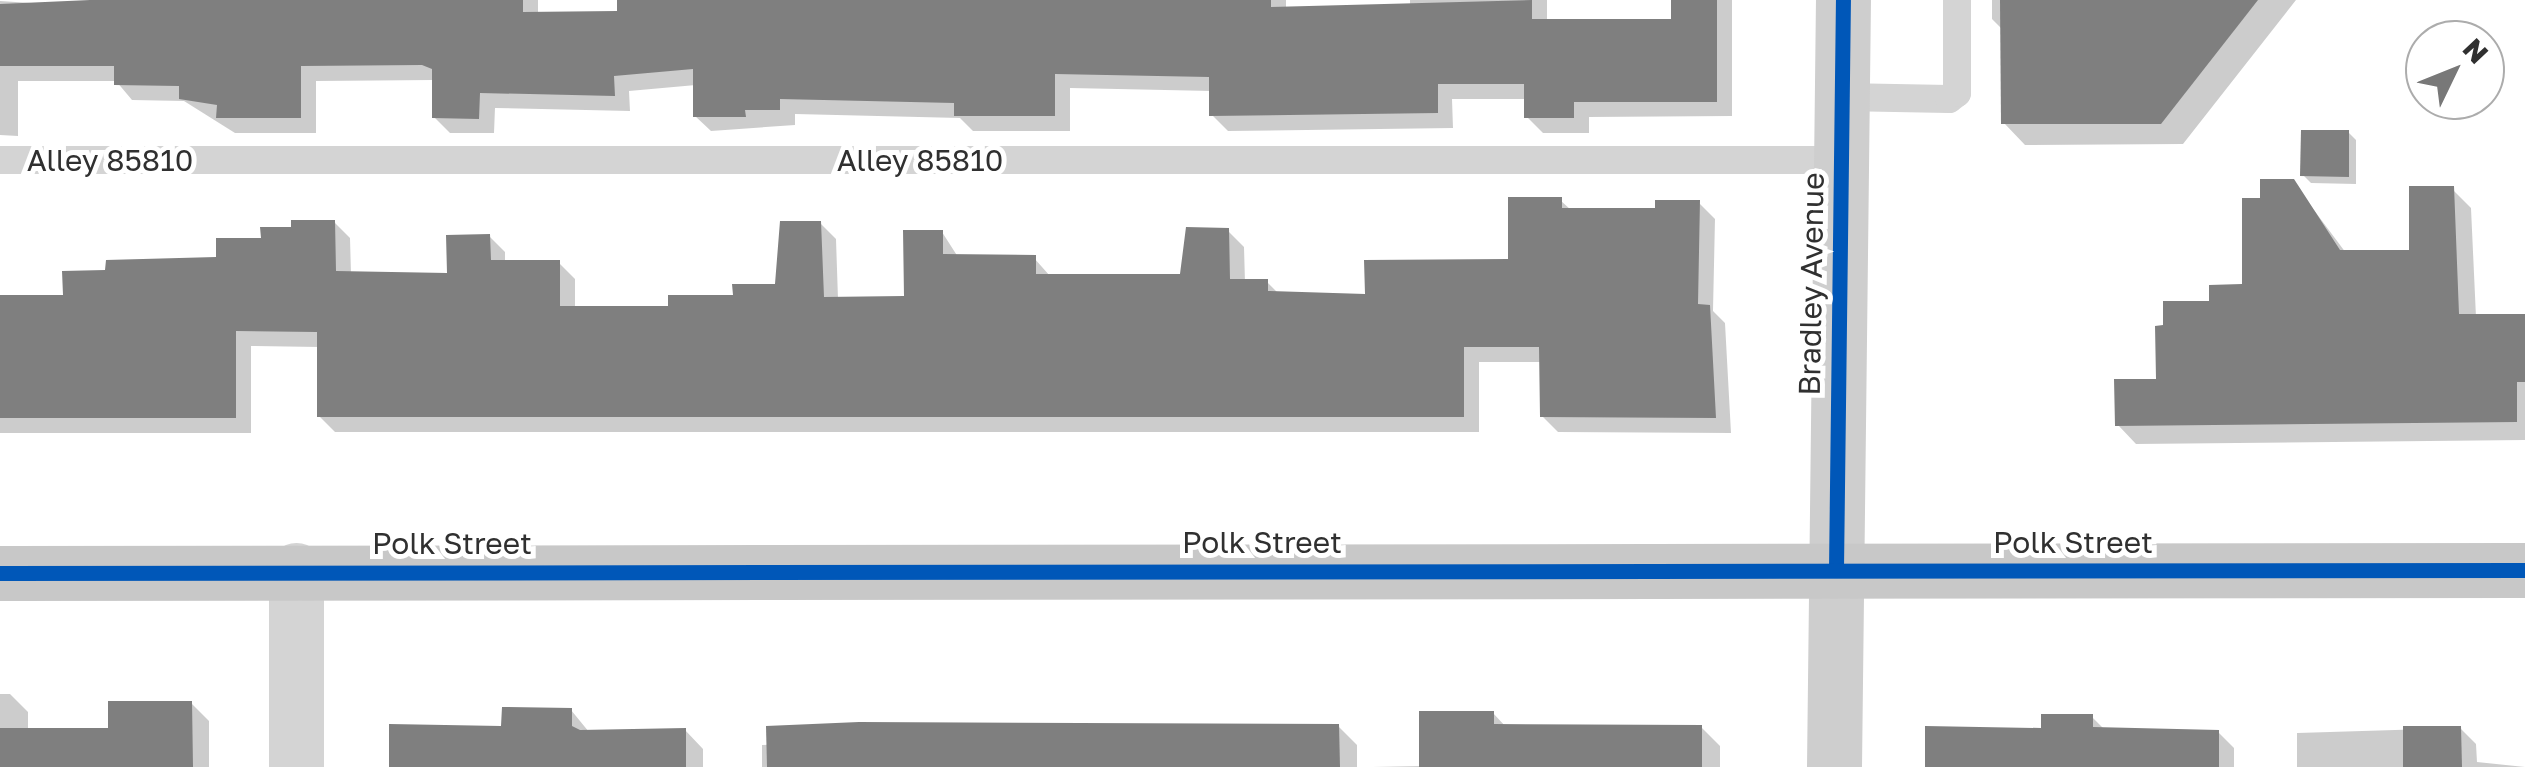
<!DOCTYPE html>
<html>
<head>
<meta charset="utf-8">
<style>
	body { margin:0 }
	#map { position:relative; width:2525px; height:767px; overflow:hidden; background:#fff; font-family:"Golos Text",sans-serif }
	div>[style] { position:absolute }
	.shadow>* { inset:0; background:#0003 }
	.building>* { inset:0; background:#7f7f7f }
	.lane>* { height:28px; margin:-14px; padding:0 14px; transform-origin:14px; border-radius:14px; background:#d4d4d4 }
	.street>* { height:55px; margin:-27.5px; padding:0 27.5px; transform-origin:27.5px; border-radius:27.5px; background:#d4d4d4 }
	.secondary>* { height:55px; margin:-27.5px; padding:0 27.5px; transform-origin:27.5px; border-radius:27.5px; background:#cecece }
	.primary>* { height:55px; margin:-27.5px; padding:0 27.5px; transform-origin:27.5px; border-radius:27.5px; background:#c8c8c8 }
	.cycleway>* { height:15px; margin:-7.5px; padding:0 7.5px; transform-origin:7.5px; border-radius:7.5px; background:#0057b8 }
	span { translate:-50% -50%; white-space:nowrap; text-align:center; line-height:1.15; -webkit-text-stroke:10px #fff; paint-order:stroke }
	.street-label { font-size:30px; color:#303030 }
	.north { position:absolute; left:2405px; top:20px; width:100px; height:100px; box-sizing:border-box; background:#fff; border:2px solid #acacac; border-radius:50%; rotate:47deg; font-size:28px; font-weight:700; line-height:40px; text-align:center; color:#303030 }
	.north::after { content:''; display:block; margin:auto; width:35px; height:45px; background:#787878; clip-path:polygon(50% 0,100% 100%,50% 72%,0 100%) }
</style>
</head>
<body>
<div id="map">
	<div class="shadow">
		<i style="clip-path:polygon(93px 0,538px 0,538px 15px,619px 14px,619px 0,1286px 0,1286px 10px,1410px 9px,1410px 0,1547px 0,1547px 21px,1674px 22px,1674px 0,1732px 0,1732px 116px,1589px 117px,1589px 133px,1543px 133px,1527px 117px,1526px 99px,1452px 99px,1453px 128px,1228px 131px,1212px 115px,1212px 91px,1070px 88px,1070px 131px,973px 131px,960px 118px,795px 114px,795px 125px,711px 131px,695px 116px,696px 85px,629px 91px,630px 111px,495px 108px,494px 133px,450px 133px,434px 117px,434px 80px,316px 81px,316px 133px,235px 133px,184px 101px,132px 100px,116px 81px,18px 81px,18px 136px,0 135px,0 1px,93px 7px)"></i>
		<i style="clip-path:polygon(1992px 0,2296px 0,2183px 144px,2025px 145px,2004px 123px,2003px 30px,1992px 19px)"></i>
		<i style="clip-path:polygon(2348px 132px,2356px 140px,2356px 184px,2311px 183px,2303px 175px)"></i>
		<i style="clip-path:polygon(2293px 182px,2346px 253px,2412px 253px,2452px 189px,2471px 208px,2476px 317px,2525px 317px,2525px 440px,2136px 444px,2118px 425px,2158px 381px,2212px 303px,2244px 286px,2263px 201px)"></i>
		<i style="clip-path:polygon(1560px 200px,1571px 210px,1657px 210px,1699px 203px,1715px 219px,1713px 311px,1725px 323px,1731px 433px,1558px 432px,1542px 416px,1541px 362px,1479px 362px,1479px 432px,335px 432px,319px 416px,319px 347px,251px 346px,251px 433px,0 433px,0 309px,65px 298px,108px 272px,219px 260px,294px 229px,334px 222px,350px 238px,351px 274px,449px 276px,489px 236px,505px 252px,505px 263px,559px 263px,575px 279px,575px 308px,670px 308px,777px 287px,820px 223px,836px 239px,838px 299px,907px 298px,942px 232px,958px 257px,1034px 258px,1050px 276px,1183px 276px,1228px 231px,1244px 247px,1245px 282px,1267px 282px,1279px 294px,1367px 297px,1511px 261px)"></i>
		<i style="clip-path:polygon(0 694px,10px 694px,28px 712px,28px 730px,110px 731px,191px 703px,209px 721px,209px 767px,0 767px)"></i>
		<i style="clip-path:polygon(571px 710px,589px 732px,685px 730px,703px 749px,703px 767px,392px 767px)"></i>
		<i style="clip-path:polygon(1493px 713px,1506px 727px,1701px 727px,1720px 746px,1720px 767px,1372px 767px,1422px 766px)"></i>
		<i style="clip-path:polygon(2092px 717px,2105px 730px,2218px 732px,2234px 748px,2234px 767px,1929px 767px)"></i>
		<i style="clip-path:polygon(1338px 726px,1357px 745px,1357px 767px,762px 767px,762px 745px)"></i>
		<i style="clip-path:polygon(2460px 728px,2476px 744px,2477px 762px,2525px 767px,2297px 767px,2297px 733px)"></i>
	</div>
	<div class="building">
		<i style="clip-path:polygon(90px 0,523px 0,523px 12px,617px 11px,617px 0,1271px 0,1271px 7px,1532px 0,1532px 19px,1671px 19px,1671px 0,1717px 0,1717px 102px,1574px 102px,1574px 118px,1524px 118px,1524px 84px,1438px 84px,1438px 113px,1209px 116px,1209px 77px,1055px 74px,1055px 116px,954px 116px,954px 103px,780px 99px,780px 110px,745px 110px,746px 117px,693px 117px,693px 69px,614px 76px,615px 96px,480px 93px,479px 119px,432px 118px,432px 69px,422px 65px,301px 66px,301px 118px,216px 118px,217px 105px,179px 99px,179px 86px,114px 85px,114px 66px,0 66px,0 4px)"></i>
		<i style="clip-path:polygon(2000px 0,2258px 0,2161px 124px,2001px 124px)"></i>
		<i style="clip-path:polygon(2301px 130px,2349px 130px,2349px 177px,2300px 176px)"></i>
		<i style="clip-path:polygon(2260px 179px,2294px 179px,2340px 250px,2409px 250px,2409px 186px,2454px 186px,2459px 314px,2525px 314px,2525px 382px,2517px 382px,2517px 422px,2115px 426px,2114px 379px,2156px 379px,2155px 326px,2163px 325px,2163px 301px,2209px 301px,2209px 285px,2242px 284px,2242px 198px,2260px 198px)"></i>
		<i style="clip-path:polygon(1508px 197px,1562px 197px,1562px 208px,1655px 208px,1655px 200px,1700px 200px,1698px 304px,1710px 305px,1716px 418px,1540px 417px,1539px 347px,1464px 347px,1464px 417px,317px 417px,317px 332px,236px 331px,236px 418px,0 418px,0 295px,63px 295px,62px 271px,105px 270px,106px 260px,216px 257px,216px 238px,261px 238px,260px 227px,291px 227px,291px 220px,335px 220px,336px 271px,447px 273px,446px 235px,490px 234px,491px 260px,560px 260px,560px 306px,668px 306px,668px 295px,733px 295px,732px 284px,775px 284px,780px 221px,821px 221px,824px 297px,904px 296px,903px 230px,943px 230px,943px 254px,1036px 255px,1036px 274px,1180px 274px,1186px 227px,1229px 228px,1230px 279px,1268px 279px,1268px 291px,1365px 294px,1364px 260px,1508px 259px)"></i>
		<i style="clip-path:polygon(108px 701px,192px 701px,193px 767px,0 767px,0 728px,108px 728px)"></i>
		<i style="clip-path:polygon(502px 707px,572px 708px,572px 726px,580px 730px,686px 728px,686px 767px,389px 767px,389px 724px,501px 726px)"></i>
		<i style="clip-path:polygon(1419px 711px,1494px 711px,1494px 724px,1702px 725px,1702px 767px,1419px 767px)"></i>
		<i style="clip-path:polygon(2041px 714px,2093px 714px,2093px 727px,2219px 730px,2219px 767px,1925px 767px,1925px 726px,2041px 728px)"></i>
		<i style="clip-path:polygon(859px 722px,1339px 724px,1340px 767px,767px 767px,766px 726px)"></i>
		<i style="clip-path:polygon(2403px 726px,2461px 726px,2462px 767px,2403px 767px)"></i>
	</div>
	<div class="lane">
		<i style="left:1841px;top:97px;width:108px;rotate:1.1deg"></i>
		<i style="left:1949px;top:99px;width:10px;rotate:-37deg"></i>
		<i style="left:1957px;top:93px;width:93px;rotate:-90deg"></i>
		<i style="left:0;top:160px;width:1840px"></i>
	</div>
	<div class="street">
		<i style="left:296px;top:767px;width:197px;rotate:-90deg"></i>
	</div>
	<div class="secondary">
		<i style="left:1834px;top:767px;width:767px;rotate:-89.33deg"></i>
	</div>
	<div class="primary">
		<i style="left:0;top:573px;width:2525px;rotate:-0.07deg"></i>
	</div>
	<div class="cycleway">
		<i style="left:1836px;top:569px;width:569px;rotate:-89.3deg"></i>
		<i style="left:0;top:573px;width:2525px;rotate:-0.07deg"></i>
	</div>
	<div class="street-label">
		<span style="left:110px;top:160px">Alley 85810</span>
		<span style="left:920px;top:160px">Alley 85810</span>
		<span style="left:1811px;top:284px;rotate:-89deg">Bradley Avenue</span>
		<span style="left:1262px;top:542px">Polk Street</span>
		<span style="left:2073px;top:542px">Polk Street</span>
		<span style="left:452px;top:543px">Polk Street</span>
	</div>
	<div class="north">N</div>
</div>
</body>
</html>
